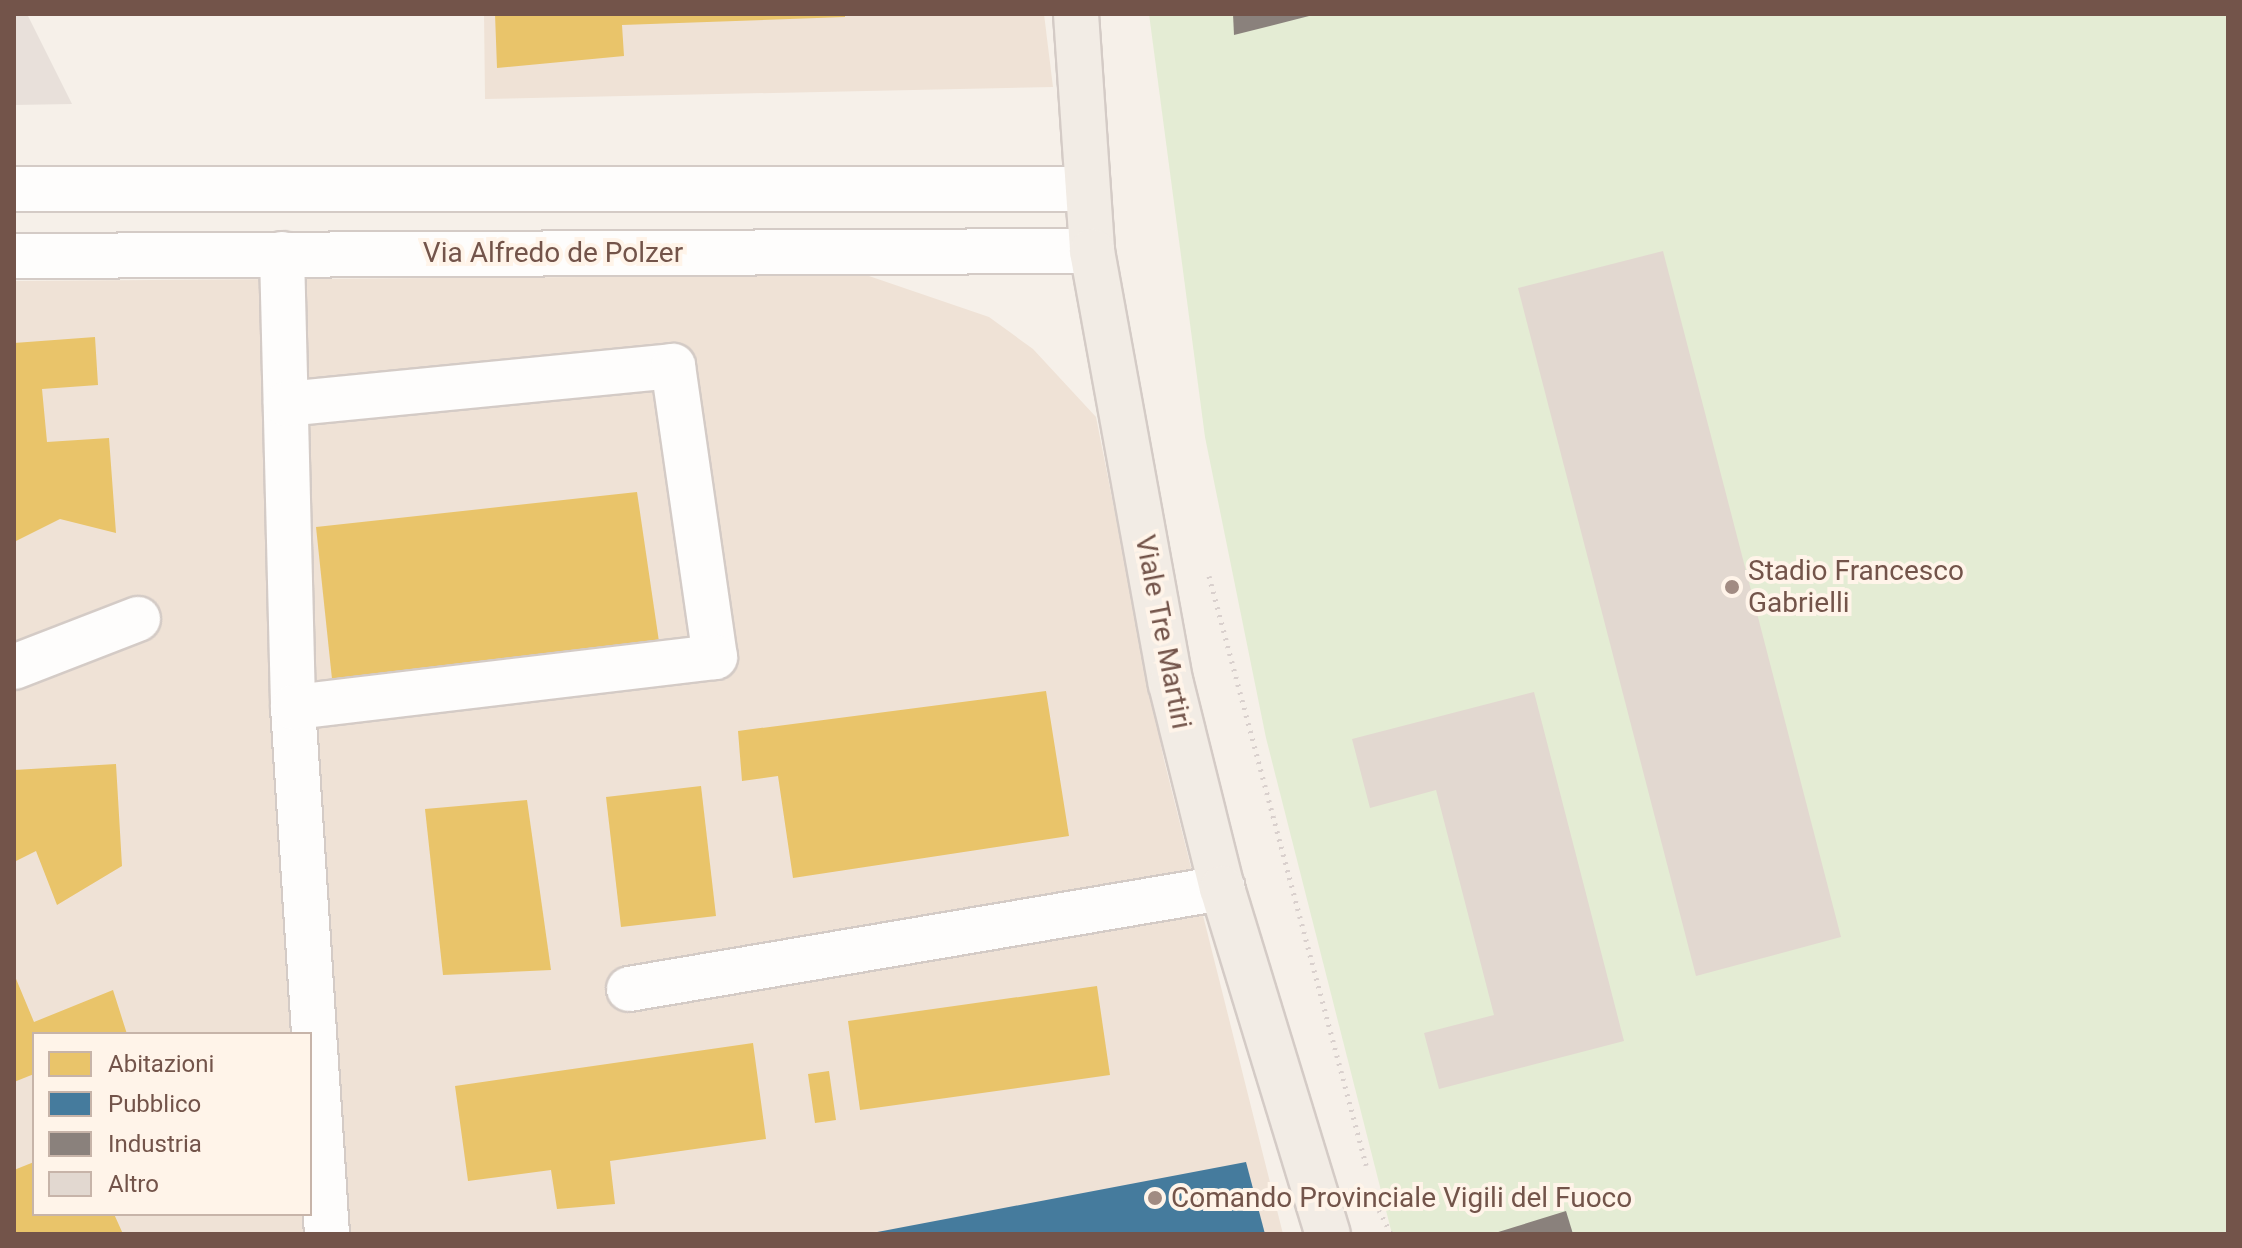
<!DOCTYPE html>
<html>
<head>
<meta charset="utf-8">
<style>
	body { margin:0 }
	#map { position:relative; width:2242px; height:1248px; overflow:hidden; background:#f6f0e9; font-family:Roboto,sans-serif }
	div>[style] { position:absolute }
	.residential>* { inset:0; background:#efe2d6 }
	.industrial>* { inset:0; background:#e8e0da }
	.green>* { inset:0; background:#e4ecd4 }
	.homes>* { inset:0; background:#e9c46a }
	.public>* { inset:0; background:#457b9d }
	.industry>* { inset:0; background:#8a817c }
	.building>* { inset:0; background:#e2d8d0 }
	.path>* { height:5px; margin-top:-2.5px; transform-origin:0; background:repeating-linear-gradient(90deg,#d9d0cd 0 2px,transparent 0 8px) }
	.roads { filter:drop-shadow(2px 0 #d4cbc6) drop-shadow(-2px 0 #d4cbc6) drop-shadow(0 2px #d4cbc6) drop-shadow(0 -2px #d4cbc6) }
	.minor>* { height:44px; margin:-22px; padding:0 22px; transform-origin:22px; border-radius:22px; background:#fefdfc }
	.major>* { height:44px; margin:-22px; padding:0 22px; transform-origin:22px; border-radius:22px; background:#f2ece5 }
	.dots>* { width:22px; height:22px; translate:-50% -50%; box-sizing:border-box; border:4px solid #fff4e9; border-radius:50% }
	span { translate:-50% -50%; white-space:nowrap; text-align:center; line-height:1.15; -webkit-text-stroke:8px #fff4e9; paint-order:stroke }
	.street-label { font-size:28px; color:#73544a }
	.poi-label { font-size:28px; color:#73544a }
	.left { translate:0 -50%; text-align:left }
	.frame { position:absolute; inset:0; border:16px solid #73544a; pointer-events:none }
	.legend { position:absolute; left:32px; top:1032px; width:280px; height:184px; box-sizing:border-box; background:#fff4e9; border:2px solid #c7b4a9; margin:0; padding:10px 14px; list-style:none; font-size:24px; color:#73544a }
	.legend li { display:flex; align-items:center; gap:16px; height:40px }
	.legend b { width:40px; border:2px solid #c7b4a9 }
</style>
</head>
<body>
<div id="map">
	<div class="residential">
		<i style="clip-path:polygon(484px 14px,1044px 14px,1053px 87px,485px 99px)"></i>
		<i style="clip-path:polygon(evenodd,866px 275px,989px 317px,1033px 349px,1096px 417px,1164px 760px,1283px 1234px,14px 1234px,14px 281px,866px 275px,34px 1034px,310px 1034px,310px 1214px,34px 1214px,34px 1034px)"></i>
	</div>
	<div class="industrial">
		<i style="clip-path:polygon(14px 14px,27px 14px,72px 104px,14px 105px)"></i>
	</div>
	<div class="green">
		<i style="clip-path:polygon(1149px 14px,2228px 14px,2228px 1234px,1392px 1234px,1266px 738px,1205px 437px)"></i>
	</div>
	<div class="homes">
		<i style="clip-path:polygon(495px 14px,845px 14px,845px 17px,622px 25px,624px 56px,497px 68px)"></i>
		<i style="clip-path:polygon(95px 337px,98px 385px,42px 389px,47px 442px,109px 438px,116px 533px,60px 519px,14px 542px,14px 343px)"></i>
		<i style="clip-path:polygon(637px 492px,662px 662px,334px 698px,316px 527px)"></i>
		<i style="clip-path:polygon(1046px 691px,1069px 836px,793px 878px,778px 776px,742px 781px,738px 731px)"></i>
		<i style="clip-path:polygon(116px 764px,122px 866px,57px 905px,36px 851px,14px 862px,14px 770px)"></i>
		<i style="clip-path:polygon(701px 786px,716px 916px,621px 927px,606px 797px)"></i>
		<i style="clip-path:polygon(527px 800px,551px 970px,443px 975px,425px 809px)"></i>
		<i style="clip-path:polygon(14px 974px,34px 1022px,113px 990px,127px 1034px,34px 1034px,34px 1074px,14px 1082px)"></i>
		<i style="clip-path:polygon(1097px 986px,1110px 1075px,860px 1110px,848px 1021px)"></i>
		<i style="clip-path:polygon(753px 1043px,766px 1139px,610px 1161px,615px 1204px,557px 1209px,551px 1170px,468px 1181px,455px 1086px)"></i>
		<i style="clip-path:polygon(829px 1071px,836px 1120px,815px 1123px,808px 1074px)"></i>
		<i style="clip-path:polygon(34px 1162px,34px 1214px,114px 1214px,123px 1234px,14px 1234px,14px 1170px)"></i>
	</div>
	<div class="public">
		<i style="clip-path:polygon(1246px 1162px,1265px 1234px,873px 1234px,872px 1233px)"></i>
	</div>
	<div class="industry">
		<i style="clip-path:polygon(1233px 14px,1313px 14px,1313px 15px,1234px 35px)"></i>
		<i style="clip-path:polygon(1566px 1211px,1573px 1234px,1496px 1234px,1495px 1233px)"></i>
	</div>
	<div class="building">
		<i style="clip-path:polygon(1663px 251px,1841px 937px,1696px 976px,1518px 288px)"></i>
		<i style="clip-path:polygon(1534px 692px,1624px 1041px,1439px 1089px,1424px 1033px,1494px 1015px,1436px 790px,1370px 808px,1352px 739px)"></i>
	</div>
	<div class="path">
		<i style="left:1209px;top:576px;width:610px;rotate:75.07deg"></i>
		<i style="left:1379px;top:1210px;width:27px;rotate:63deg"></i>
	</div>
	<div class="roads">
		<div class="minor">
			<i style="left:14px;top:189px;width:1071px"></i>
			<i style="left:282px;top:254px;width:453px;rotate:88.6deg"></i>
			<i style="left:293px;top:707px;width:528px;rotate:86.31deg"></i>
			<i style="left:14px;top:256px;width:1078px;rotate:-0.27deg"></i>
			<i style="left:286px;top:404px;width:389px;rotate:-5.6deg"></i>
			<i style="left:673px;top:366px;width:294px;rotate:81.8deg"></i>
			<i style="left:715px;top:657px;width:425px;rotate:173.2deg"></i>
			<i style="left:14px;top:667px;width:133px;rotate:-21.2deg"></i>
			<i style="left:629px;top:989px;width:602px;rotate:-9.67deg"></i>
		</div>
		<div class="major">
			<i style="left:1076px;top:14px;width:238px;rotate:86.1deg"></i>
			<i style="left:1092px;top:251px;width:440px;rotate:79.7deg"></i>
			<i style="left:1171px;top:684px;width:210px;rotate:76deg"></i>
			<i style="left:1222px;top:888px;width:362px;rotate:73deg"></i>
		</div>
	</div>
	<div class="dots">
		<i style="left:1732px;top:587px;background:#a18b82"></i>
		<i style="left:1155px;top:1198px;background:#a18b82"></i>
	</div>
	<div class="street-label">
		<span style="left:553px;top:253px">Via Alfredo de Polzer</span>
		<span style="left:1163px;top:632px;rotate:79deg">Viale Tre Martiri</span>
	</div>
	<div class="poi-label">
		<span class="left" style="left:1748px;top:587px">Stadio Francesco<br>Gabrielli</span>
		<span class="left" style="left:1171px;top:1198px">Comando Provinciale Vigili del Fuoco</span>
	</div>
	<div class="frame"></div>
	<ul class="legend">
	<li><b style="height:22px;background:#e9c46a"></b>Abitazioni</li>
	<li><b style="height:22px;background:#457b9d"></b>Pubblico</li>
	<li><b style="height:22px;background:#8a817c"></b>Industria</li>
	<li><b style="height:22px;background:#e2d8d0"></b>Altro</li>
	</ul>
</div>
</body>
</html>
